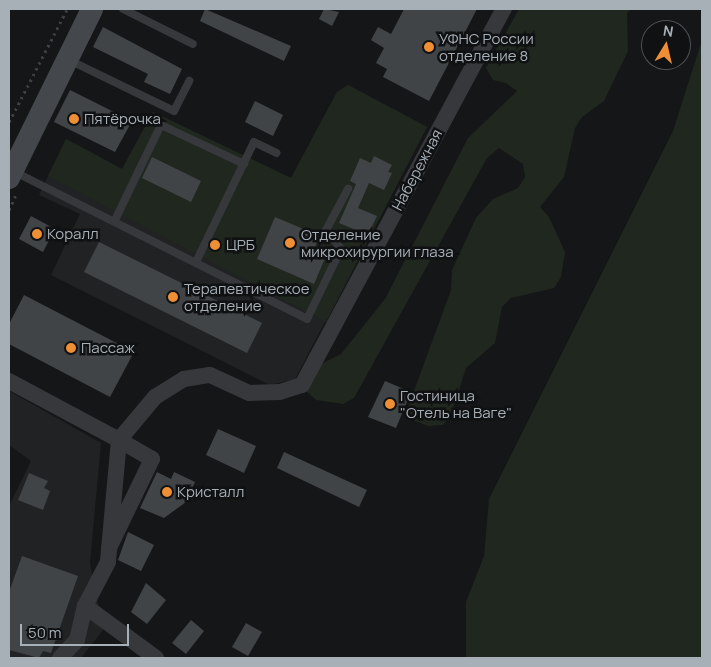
<!DOCTYPE html>
<html>
<head>
<meta charset="utf-8">
<style>
	body { margin:0 }
	#map { position:relative; width:711px; height:667px; overflow:hidden; background:#151617; font-family:Manrope,sans-serif }
	div>[style] { position:absolute }
	.built>* { inset:0; background:#212224 }
	.green>* { inset:0; background:#20271f }
	.building>* { inset:0; background:#414447 }
	.path>* { height:2.5px; margin-top:-1.25px; transform-origin:0; background:repeating-linear-gradient(90deg,#3c3f43 0 2.5px,transparent 0 6.5px) }
	.service>* { height:8px; margin:-4px; padding:0 4px; transform-origin:4px; border-radius:4px; background:#36383c }
	.minor>* { height:16px; margin:-8px; padding:0 8px; transform-origin:8px; border-radius:8px; background:#36383c }
	.secondary>* { height:22px; margin:-11px; padding:0 11px; transform-origin:11px; border-radius:11px; background:#44484c }
	.dots>* { width:14px; height:14px; translate:-50% -50%; box-sizing:border-box; border:2px solid #101112; border-radius:50% }
	span { translate:-50% -50%; white-space:nowrap; text-align:center; line-height:1.15; -webkit-text-stroke:5px #101112; paint-order:stroke }
	.poi-label { font-size:15px; color:#a7afb7 }
	.left { translate:0 -50%; text-align:left }
	.street-label { font-size:15px; color:#a7afb7 }
	.frame { position:absolute; inset:0; border:10px solid #a7afb7; pointer-events:none }
	.north { position:absolute; left:641px; top:20px; width:50px; height:50px; box-sizing:border-box; background:#101112; border:1px solid #4c5054; border-radius:50%; rotate:9deg; font-size:14px; font-weight:700; line-height:20px; text-align:center; color:#a7afb7 }
	.north::after { content:''; display:block; margin:auto; width:18px; height:22px; background:#ee8f36; clip-path:polygon(50% 0,100% 100%,50% 72%,0 100%) }
	.scale { position:absolute; left:20px; top:624px; width:109px; height:22px; box-sizing:border-box; border:2px solid #a7afb7; border-top:0; padding-left:6px; font-size:15px; line-height:18px; white-space:nowrap; color:#a7afb7; -webkit-text-stroke:4px #101112; paint-order:stroke }
</style>
</head>
<body>
<div id="map">
	<div class="built">
		<i style="clip-path:polygon(348px 85px,427px 127px,295px 379px,270px 385px,51px 275px,80px 214px,39px 195px,66px 139px,122px 169px,153px 112px,291px 178px,337px 92px)"></i>
		<i style="clip-path:polygon(9px 391px,101px 443px,90px 563px,103px 630px,81px 658px,9px 658px,9px 506px,31px 461px,9px 445px)"></i>
	</div>
	<div class="green">
		<i style="clip-path:polygon(519px 9px,631px 9px,627px 13px,628px 51px,604px 101px,582px 117px,575px 128px,564px 177px,540px 207px,549px 217px,565px 252px,561px 277px,554px 288px,511px 298px,502px 307px,495px 343px,466px 368px,451px 415px,443px 425px,428px 426px,415px 421px,407px 410px,451px 290px,452px 270px,476px 218px,493px 199px,518px 188px,525px 177px,523px 164px,499px 148px,487px 158px,354px 398px,343px 404px,316px 400px,306px 391px,317px 366px,341px 354px,385px 299px,468px 138px,517px 91px,506px 83px,493px 80px,486px 68px)"></i>
		<i style="clip-path:polygon(702px 40px,702px 658px,466px 658px,466px 602px,484px 556px,489px 499px,673px 131px)"></i>
		<i style="clip-path:polygon(348px 85px,427px 127px,326px 322px,48px 176px,66px 139px,122px 169px,153px 112px,291px 178px,337px 92px)"></i>
	</div>
	<div class="building">
		<i style="clip-path:polygon(205px 9px,291px 46px,284px 61px,200px 21px)"></i>
		<i style="clip-path:polygon(324px 9px,339px 12px,332px 26px,319px 19px)"></i>
		<i style="clip-path:polygon(404px 9px,477px 9px,429px 101px,383px 77px,387px 69px,376px 63px,384px 48px,371px 40px,378px 27px,391px 34px)"></i>
		<i style="clip-path:polygon(103px 27px,182px 69px,170px 94px,144px 82px,148px 74px,93px 47px)"></i>
		<i style="clip-path:polygon(70px 90px,132px 121px,115px 152px,54px 122px)"></i>
		<i style="clip-path:polygon(255px 101px,283px 115px,273px 136px,245px 122px)"></i>
		<i style="clip-path:polygon(374px 156px,392px 165px,388px 172px,392px 173px,384px 190px,369px 183px,358px 208px,377px 216px,368px 235px,339px 223px,356px 184px,350px 181px,360px 158px,371px 163px)"></i>
		<i style="clip-path:polygon(152px 157px,201px 181px,191px 202px,142px 178px)"></i>
		<i style="clip-path:polygon(31px 216px,55px 229px,43px 252px,19px 239px)"></i>
		<i style="clip-path:polygon(275px 217px,320px 236px,313px 251px,326px 256px,314px 284px,257px 259px)"></i>
		<i style="clip-path:polygon(99px 242px,262px 323px,247px 353px,84px 272px)"></i>
		<i style="clip-path:polygon(24px 295px,134px 352px,110px 397px,9px 344px,9px 324px)"></i>
		<i style="clip-path:polygon(385px 381px,411px 392px,396px 428px,368px 417px)"></i>
		<i style="clip-path:polygon(218px 429px,256px 446px,244px 473px,206px 455px)"></i>
		<i style="clip-path:polygon(284px 452px,367px 490px,359px 507px,277px 468px)"></i>
		<i style="clip-path:polygon(157px 472px,171px 479px,174px 472px,195px 482px,186px 502px,164px 518px,140px 508px)"></i>
		<i style="clip-path:polygon(29px 473px,48px 481px,44px 488px,50px 491px,43px 510px,18px 500px)"></i>
		<i style="clip-path:polygon(128px 532px,154px 545px,141px 571px,118px 560px)"></i>
		<i style="clip-path:polygon(22px 556px,78px 576px,51px 653px,43px 651px,39px 658px,9px 650px,9px 592px)"></i>
		<i style="clip-path:polygon(146px 583px,166px 600px,147px 624px,131px 612px)"></i>
		<i style="clip-path:polygon(191px 620px,204px 631px,186px 654px,172px 643px)"></i>
		<i style="clip-path:polygon(246px 623px,262px 632px,248px 656px,232px 647px)"></i>
	</div>
	<div class="path">
		<i style="left:9px;top:122px;width:127px;rotate:-62.8deg"></i>
		<i style="left:9px;top:210px;width:17px;rotate:-66deg"></i>
	</div>
	<div class="service">
		<i style="left:123px;top:9px;width:78px;rotate:26.6deg"></i>
		<i style="left:69px;top:60px;width:117px;rotate:25.9deg"></i>
		<i style="left:174px;top:111px;width:34px;rotate:-63deg"></i>
		<i style="left:15px;top:172px;width:327px;rotate:26.7deg"></i>
		<i style="left:307px;top:319px;width:78px;rotate:-64.1deg"></i>
		<i style="left:341px;top:249px;width:24px;rotate:-128deg"></i>
		<i style="left:326px;top:230px;width:47px;rotate:-61.8deg"></i>
		<i style="left:115px;top:220px;width:106px;rotate:-64.2deg"></i>
		<i style="left:161px;top:125px;width:92px;rotate:25.2deg"></i>
		<i style="left:196px;top:262px;width:133px;rotate:-64.2deg"></i>
		<i style="left:254px;top:142px;width:25px;rotate:26deg"></i>
	</div>
	<div class="minor">
		<i style="left:9px;top:381px;width:125px;rotate:28.2deg"></i>
		<i style="left:119px;top:440px;width:122px;rotate:95.2deg"></i>
		<i style="left:108px;top:562px;width:50px;rotate:117.6deg"></i>
		<i style="left:85px;top:606px;width:88px;rotate:36.2deg"></i>
		<i style="left:109px;top:548px;width:99px;rotate:-64.2deg"></i>
		<i style="left:152px;top:459px;width:38px;rotate:-150deg"></i>
		<i style="left:119px;top:440px;width:56px;rotate:-50.1deg"></i>
		<i style="left:155px;top:397px;width:34px;rotate:-32deg"></i>
		<i style="left:184px;top:379px;width:26px;rotate:-9deg"></i>
		<i style="left:210px;top:375px;width:43px;rotate:24.8deg"></i>
		<i style="left:249px;top:393px;width:31px;rotate:-2deg"></i>
		<i style="left:280px;top:392px;width:23px;rotate:-18deg"></i>
		<i style="left:302px;top:385px;width:427px;rotate:-61.8deg"></i>
		<i style="left:60px;top:658px;width:25px;rotate:-47deg"></i>
		<i style="left:77px;top:640px;width:35px;rotate:-77deg"></i>
	</div>
	<div class="secondary">
		<i style="left:9px;top:178px;width:188px;rotate:-63.8deg"></i>
	</div>
	<div class="dots">
		<i style="left:429px;top:47px;background:#ee8f36"></i>
		<i style="left:74px;top:119px;background:#ee8f36"></i>
		<i style="left:37px;top:234px;background:#ee8f36"></i>
		<i style="left:290px;top:243px;background:#ee8f36"></i>
		<i style="left:215px;top:245px;background:#ee8f36"></i>
		<i style="left:173px;top:297px;background:#ee8f36"></i>
		<i style="left:71px;top:348px;background:#ee8f36"></i>
		<i style="left:390px;top:404px;background:#ee8f36"></i>
		<i style="left:167px;top:492px;background:#ee8f36"></i>
	</div>
	<div class="poi-label">
		<span class="left" style="left:439px;top:47px">УФНС России<br>отделение 8</span>
		<span class="left" style="left:84px;top:119px">Пятёрочка</span>
		<span class="left" style="left:47px;top:234px">Коралл</span>
		<span class="left" style="left:301px;top:243px">Отделение<br>микрохирургии глаза</span>
		<span class="left" style="left:226px;top:245px">ЦРБ</span>
		<span class="left" style="left:184px;top:297px">Терапевтическое<br>отделение</span>
		<span class="left" style="left:81px;top:348px">Пассаж</span>
		<span class="left" style="left:400px;top:404px">Гостиница<br>"Отель на Ваге"</span>
		<span class="left" style="left:177px;top:492px">Кристалл</span>
	</div>
	<div class="street-label">
		<span style="left:417px;top:170px;rotate:-62deg">Набережная</span>
	</div>
	<div class="frame"></div>
	<div class="north">N</div>
	<div class="scale">50 m</div>
</div>
</body>
</html>
